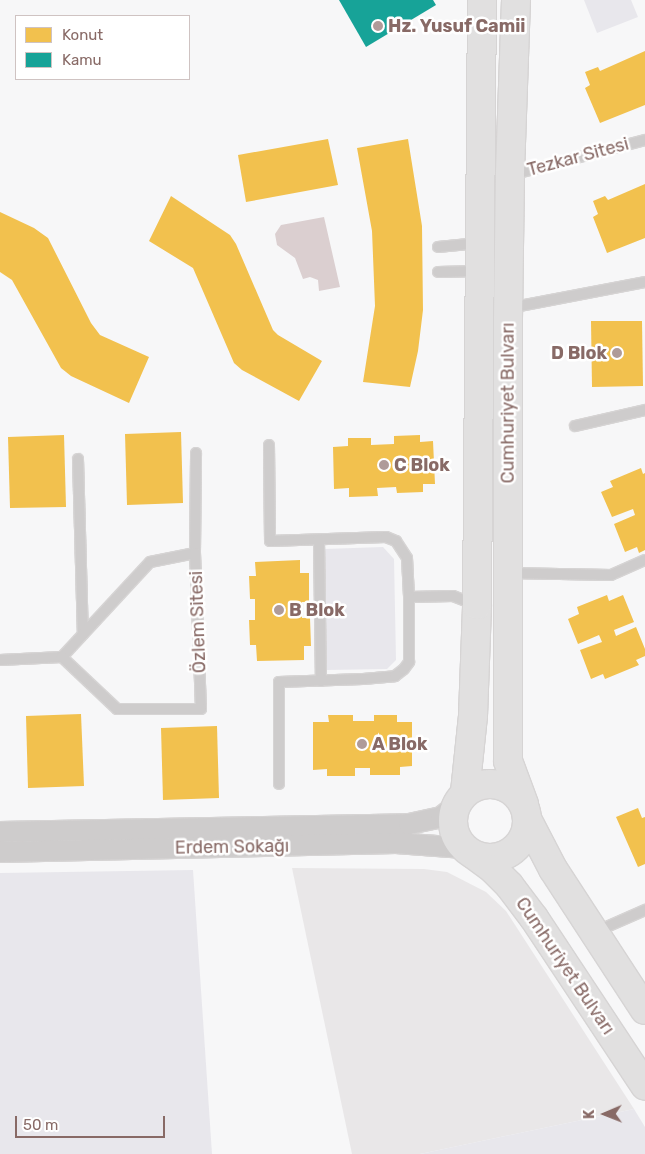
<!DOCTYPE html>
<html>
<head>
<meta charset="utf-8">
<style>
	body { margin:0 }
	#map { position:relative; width:645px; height:1154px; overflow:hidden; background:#f7f7f8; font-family:Rubik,sans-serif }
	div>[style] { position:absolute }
	.built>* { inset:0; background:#e9e7e8 }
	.green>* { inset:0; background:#e8e7ec }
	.water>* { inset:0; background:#dbcfd0 }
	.homes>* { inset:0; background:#f2c14e }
	.public>* { inset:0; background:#17a398 }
	.roads { filter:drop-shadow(1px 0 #d6d4d4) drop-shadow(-1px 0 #d6d4d4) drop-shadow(0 1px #d6d4d4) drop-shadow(0 -1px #d6d4d4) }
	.lane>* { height:10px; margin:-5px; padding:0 5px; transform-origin:5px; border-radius:5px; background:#cecccc }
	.street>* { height:20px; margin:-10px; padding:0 10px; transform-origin:10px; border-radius:10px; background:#cecccc }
	.secondary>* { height:28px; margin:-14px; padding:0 14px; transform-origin:14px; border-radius:14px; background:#e1e0e0 }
	.secondary>.ring { margin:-14px; padding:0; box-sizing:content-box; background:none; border:28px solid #e1e0e0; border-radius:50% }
	.dots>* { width:14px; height:14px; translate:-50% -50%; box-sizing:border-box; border:2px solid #fff; border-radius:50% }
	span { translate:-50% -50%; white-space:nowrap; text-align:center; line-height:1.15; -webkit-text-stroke:5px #fff; paint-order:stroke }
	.poi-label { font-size:18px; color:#886a66; font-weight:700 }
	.left { translate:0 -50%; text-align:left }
	.right { translate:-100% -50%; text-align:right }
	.street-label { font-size:18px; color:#886a66 }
	.legend { position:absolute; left:15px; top:15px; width:175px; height:65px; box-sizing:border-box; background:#fff; border:1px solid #cfc3c2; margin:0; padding:6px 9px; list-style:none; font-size:15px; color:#886a66 }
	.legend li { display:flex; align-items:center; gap:10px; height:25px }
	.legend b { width:25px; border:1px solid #cfc3c2 }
	.north { position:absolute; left:580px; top:1089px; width:50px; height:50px; -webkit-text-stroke:4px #fff; paint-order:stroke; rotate:269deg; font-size:14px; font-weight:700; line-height:20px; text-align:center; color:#886a66 }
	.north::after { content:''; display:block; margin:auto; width:18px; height:22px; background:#886a66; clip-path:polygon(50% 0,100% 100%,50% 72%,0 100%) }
	.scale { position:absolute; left:15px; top:1116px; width:150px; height:22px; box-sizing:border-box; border:2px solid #886a66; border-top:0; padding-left:6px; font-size:15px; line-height:18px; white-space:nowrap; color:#886a66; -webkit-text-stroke:4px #fff; paint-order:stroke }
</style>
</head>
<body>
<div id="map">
	<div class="built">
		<i style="clip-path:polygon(292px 868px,424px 869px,447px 872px,486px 892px,506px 911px,634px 1109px,420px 1154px,352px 1154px)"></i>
	</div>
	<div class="green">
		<i style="clip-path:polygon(584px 0,631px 0,638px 17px,597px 33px)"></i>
		<i style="clip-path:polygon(383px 547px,394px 559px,396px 660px,387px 669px,326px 670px,324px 549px)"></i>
		<i style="clip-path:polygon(193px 870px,212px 1154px,0 1154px,0 873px)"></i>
		<i style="clip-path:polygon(634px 1109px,645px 1127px,645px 1154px,420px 1154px)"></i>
	</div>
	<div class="water">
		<i style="clip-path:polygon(324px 217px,340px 287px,319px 291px,318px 280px,310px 277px,303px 279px,295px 258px,277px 245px,275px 234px,281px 225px)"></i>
	</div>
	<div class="homes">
		<i style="clip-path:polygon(645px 51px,645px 105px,600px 123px,585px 88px,590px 85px,585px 72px,598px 67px,600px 71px)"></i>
		<i style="clip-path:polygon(328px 139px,338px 185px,246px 202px,238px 155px)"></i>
		<i style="clip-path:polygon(408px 139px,422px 226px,423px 310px,418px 351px,410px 387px,363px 382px,375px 306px,372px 231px,357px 148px)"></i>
		<i style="clip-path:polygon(645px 184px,645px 238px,607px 253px,593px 217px,598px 214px,593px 201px,605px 196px,608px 200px)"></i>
		<i style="clip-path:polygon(171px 196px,230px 235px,236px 244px,273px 330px,278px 335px,322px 361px,299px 401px,242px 370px,234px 363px,193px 268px,149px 241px)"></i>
		<i style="clip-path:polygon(0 212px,34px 228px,48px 238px,91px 323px,100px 335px,149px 357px,129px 403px,71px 376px,61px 368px,12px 280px,0 272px)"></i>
		<i style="clip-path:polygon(591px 321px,642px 321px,643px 386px,592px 387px)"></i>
		<i style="clip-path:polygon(181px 432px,183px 503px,127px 505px,125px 434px)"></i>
		<i style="clip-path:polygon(64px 435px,66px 507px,10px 508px,8px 437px)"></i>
		<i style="clip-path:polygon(420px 435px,420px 442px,433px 441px,435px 484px,423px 484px,423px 492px,397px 493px,396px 487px,377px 488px,378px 496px,349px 497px,349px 488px,334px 489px,333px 447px,348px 446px,348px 438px,371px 438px,371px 445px,394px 444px,394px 436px)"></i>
		<i style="clip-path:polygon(641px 468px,643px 474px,645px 473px,645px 550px,639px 553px,637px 547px,625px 552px,614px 524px,635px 515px,633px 509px,612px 517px,601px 492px,613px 487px,610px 481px)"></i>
		<i style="clip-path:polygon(300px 560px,300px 573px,309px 573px,309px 602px,302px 602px,302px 618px,310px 618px,311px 646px,304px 646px,304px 660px,257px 661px,256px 645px,250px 645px,249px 620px,255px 620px,255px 599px,250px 599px,249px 576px,256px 576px,255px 562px)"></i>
		<i style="clip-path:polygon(607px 595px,609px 601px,623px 595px,634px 622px,614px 630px,616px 636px,636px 627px,645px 649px,645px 656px,636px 660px,639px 665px,605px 679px,603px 674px,591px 679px,580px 650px,602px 642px,599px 635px,578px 644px,568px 619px,579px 614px,577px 607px)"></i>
		<i style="clip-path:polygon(81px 714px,84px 786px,28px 788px,26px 716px)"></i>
		<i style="clip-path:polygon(328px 715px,353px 715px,353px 721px,374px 721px,374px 715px,397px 715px,397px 722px,412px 722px,412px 766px,400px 767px,400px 775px,370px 775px,370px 768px,355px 768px,355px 776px,327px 776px,327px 769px,313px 770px,313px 722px,329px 722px)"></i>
		<i style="clip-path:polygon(217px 726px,219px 798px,163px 800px,161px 728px)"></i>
		<i style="clip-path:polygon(638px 808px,642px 818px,645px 817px,645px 864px,638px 867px,616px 817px)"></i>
	</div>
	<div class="public">
		<i style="clip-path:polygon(339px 0,433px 0,436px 5px,366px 47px)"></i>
	</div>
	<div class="roads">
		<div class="lane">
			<i style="left:511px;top:175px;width:138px;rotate:-14.6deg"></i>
			<i style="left:438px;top:247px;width:41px;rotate:-5.6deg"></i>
			<i style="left:438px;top:272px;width:42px;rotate:-1.4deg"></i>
			<i style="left:509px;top:308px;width:138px;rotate:-10.8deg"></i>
			<i style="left:575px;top:426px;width:72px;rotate:-12.9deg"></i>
			<i style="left:269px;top:445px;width:96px;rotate:89.4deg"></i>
			<i style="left:270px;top:541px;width:116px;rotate:-2deg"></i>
			<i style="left:386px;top:537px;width:11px;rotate:22deg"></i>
			<i style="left:396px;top:541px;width:20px;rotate:57deg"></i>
			<i style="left:407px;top:558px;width:39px;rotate:87deg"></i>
			<i style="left:409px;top:597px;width:44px;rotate:-1.3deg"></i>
			<i style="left:453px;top:596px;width:25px;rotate:21deg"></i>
			<i style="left:78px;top:459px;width:175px;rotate:88.4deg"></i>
			<i style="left:319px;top:540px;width:141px;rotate:89.2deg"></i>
			<i style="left:195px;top:553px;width:100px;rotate:-89.4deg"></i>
			<i style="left:508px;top:573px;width:103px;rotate:1.1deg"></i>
			<i style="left:611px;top:575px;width:37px;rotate:-24deg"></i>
			<i style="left:0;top:660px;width:62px;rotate:-2.8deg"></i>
			<i style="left:62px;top:657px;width:129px;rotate:-47.2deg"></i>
			<i style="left:150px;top:562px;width:46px;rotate:-11.3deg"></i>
			<i style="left:195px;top:553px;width:156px;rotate:87.8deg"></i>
			<i style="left:201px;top:709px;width:84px;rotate:180deg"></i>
			<i style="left:117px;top:709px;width:76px;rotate:-136.6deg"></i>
			<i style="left:279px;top:784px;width:102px;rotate:-90deg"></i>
			<i style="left:279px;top:682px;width:84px;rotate:-2deg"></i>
			<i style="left:363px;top:679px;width:32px;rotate:-5deg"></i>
			<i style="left:395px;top:676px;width:11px;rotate:-38deg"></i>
			<i style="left:404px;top:669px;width:9px;rotate:-54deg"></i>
			<i style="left:409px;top:662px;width:65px;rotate:-90deg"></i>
			<i style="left:595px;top:932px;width:55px;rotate:-23.7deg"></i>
		</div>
		<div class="street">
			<i style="left:0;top:832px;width:409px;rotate:-1.1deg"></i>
			<i style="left:409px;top:824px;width:33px;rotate:-12deg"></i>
			<i style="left:441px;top:817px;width:21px;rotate:-39deg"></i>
			<i style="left:0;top:852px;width:396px;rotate:-1.3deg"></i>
			<i style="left:396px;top:843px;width:68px;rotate:4.2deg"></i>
		</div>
		<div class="secondary">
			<i style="left:516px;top:0;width:175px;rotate:92deg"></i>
			<i style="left:510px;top:175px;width:144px;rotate:90.8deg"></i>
			<i style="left:508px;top:319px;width:442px;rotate:90deg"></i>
			<i style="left:508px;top:761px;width:46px;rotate:69.6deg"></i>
			<i class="ring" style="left:453px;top:784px;width:46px;height:46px"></i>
			<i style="left:465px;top:792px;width:76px;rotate:-84deg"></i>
			<i style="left:473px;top:716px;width:111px;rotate:-87.9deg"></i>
			<i style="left:477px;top:605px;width:605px;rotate:-89.53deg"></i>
			<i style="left:527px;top:819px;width:56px;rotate:62.5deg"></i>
			<i style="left:553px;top:869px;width:168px;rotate:56.9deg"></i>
			<i style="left:474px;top:855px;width:24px;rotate:36deg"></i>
			<i style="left:493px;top:869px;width:23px;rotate:45deg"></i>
			<i style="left:509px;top:885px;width:41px;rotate:52.9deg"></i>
			<i style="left:534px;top:918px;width:201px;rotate:56.5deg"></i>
		</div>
	</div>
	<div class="dots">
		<i style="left:378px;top:26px;background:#af9b99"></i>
		<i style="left:617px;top:353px;background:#af9b99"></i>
		<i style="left:384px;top:465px;background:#af9b99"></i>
		<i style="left:279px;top:610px;background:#af9b99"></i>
		<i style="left:362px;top:744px;background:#af9b99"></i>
	</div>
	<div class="poi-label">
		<span class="left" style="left:388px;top:26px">Hz. Yusuf Camii</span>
		<span class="right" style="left:607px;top:353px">D Blok</span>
		<span class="left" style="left:394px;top:465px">C Blok</span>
		<span class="left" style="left:289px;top:610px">B Blok</span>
		<span class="left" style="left:372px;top:744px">A Blok</span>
	</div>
	<div class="street-label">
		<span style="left:578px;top:157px;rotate:-15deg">Tezkar Sitesi</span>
		<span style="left:508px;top:403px;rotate:-90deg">Cumhuriyet Bulvarı</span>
		<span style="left:198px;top:622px;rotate:-92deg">Özlem Sitesi</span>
		<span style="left:232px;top:847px;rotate:-1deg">Erdem Sokağı</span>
		<span style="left:565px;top:966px;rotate:56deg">Cumhuriyet Bulvarı</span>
	</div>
	<ul class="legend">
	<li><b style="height:14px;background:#f2c14e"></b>Konut</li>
	<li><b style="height:14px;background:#17a398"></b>Kamu</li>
	</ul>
	<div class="north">K</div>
	<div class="scale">50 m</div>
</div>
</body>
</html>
